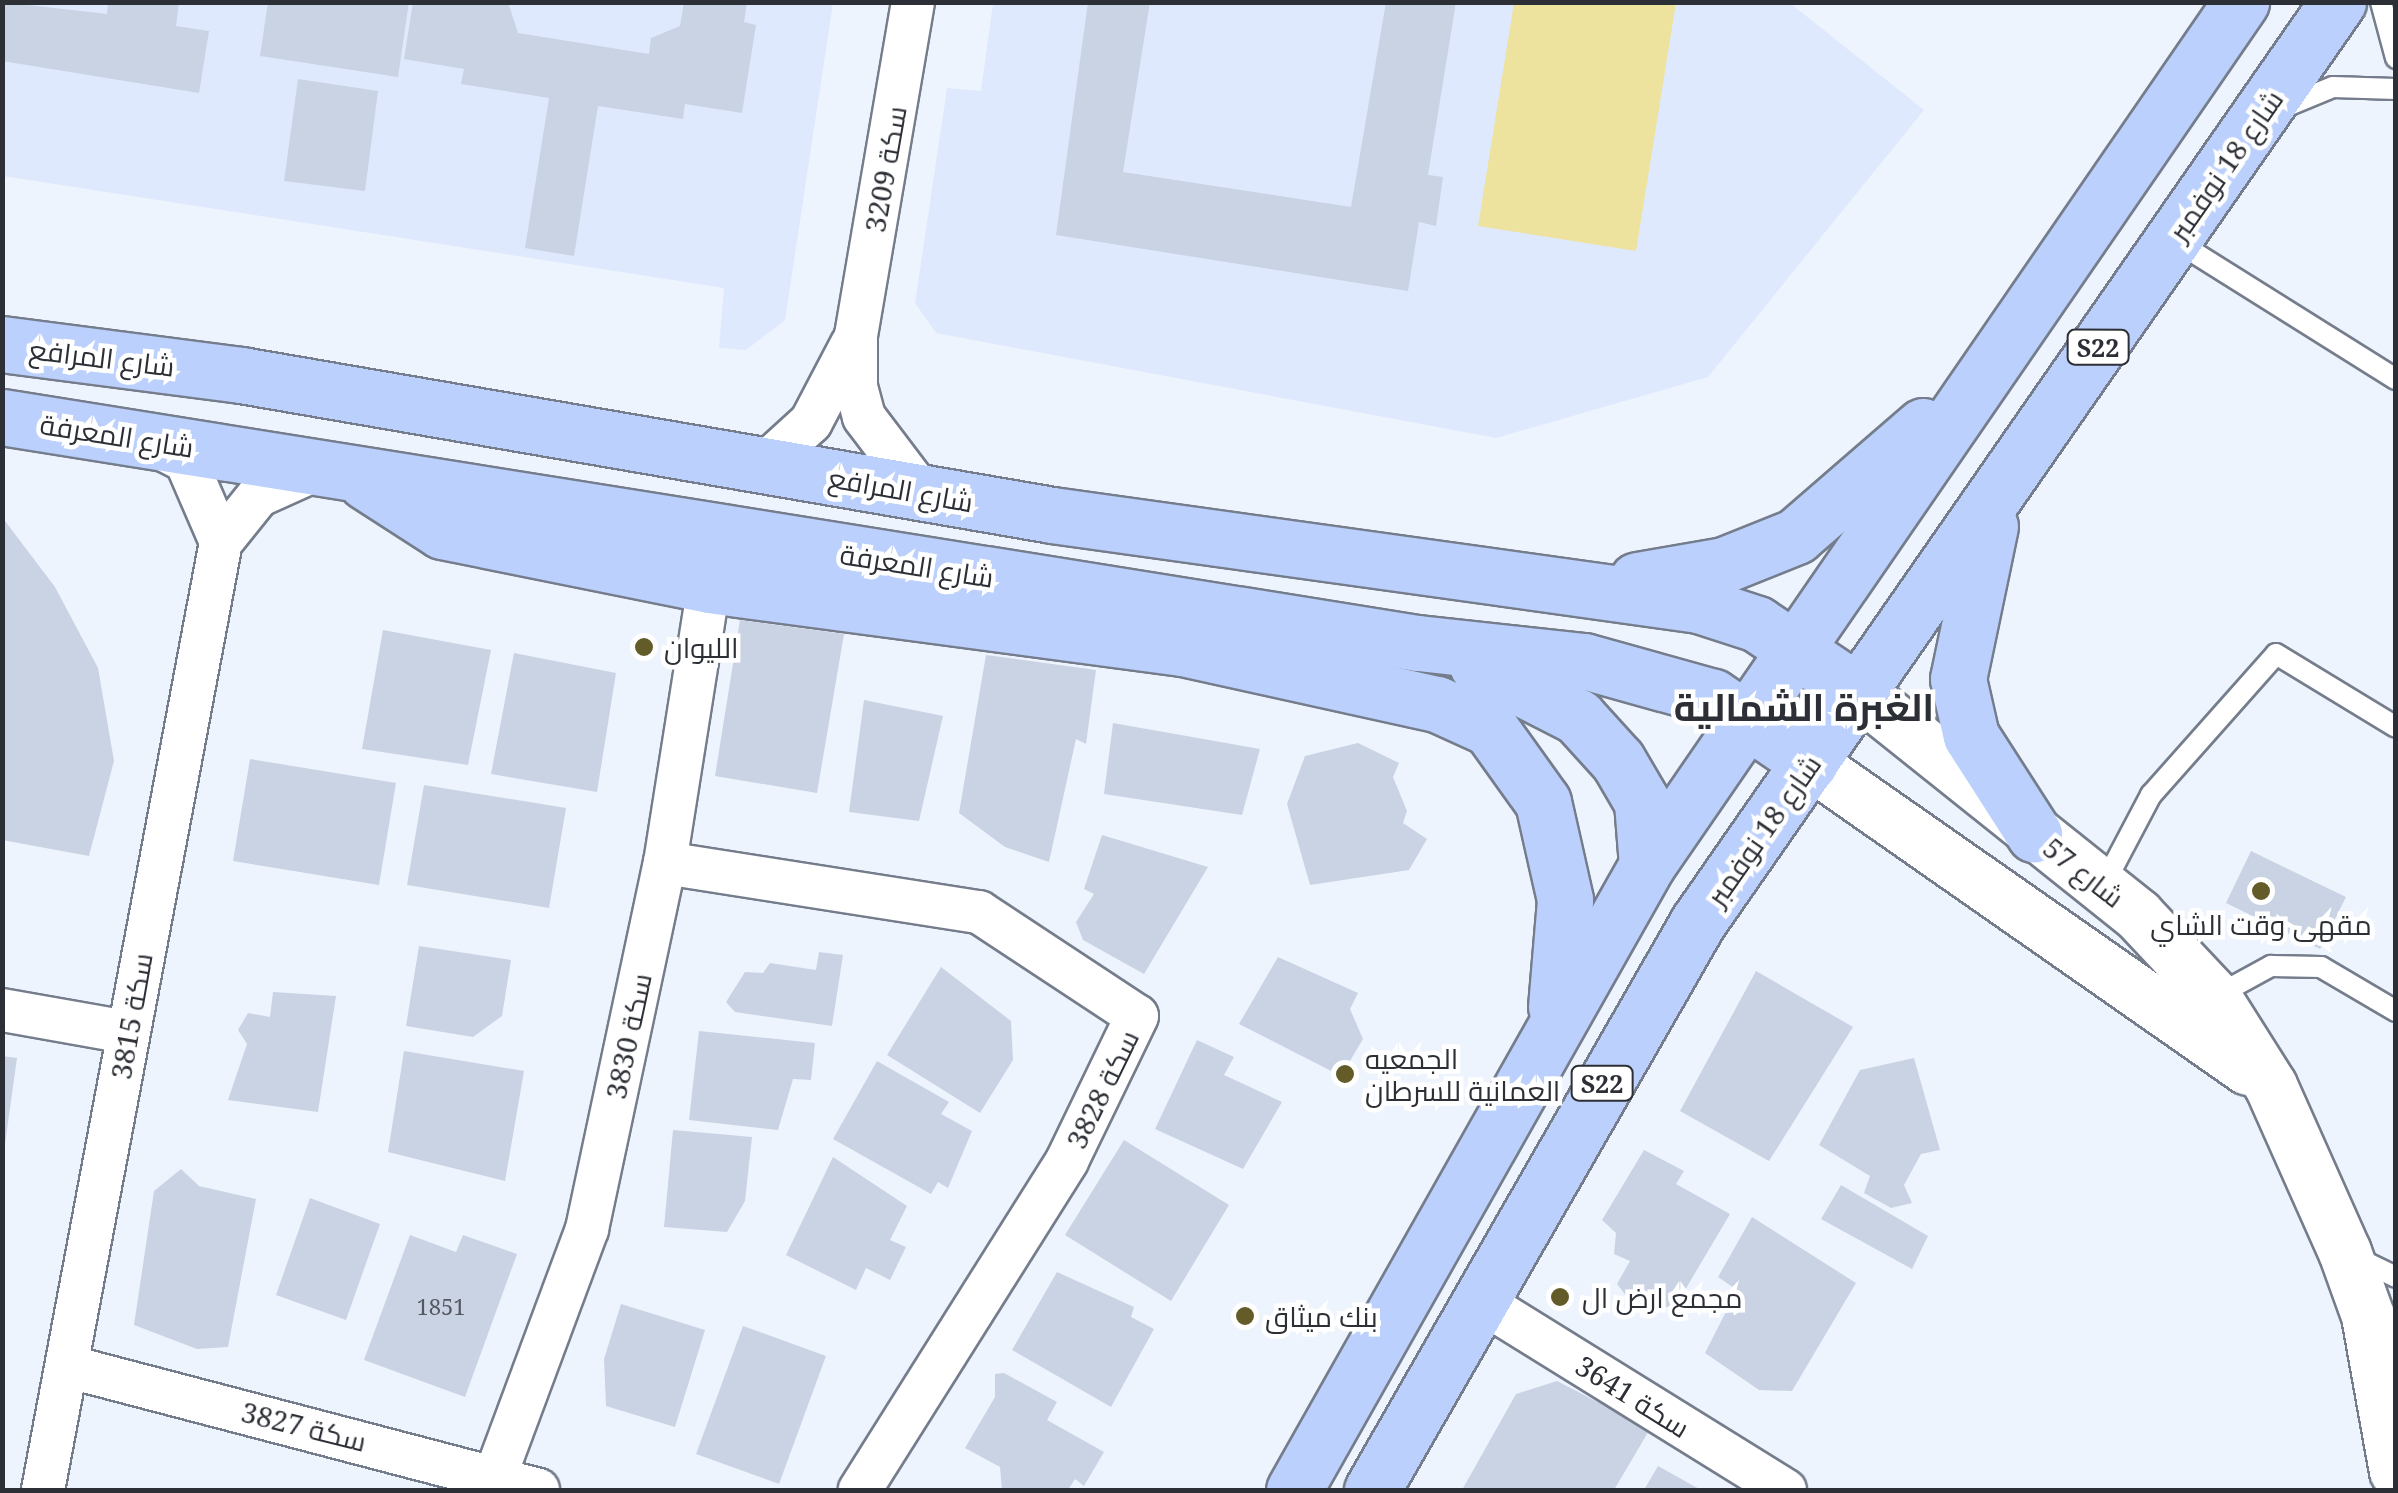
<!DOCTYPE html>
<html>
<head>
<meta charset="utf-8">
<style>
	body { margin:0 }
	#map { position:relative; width:2398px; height:1493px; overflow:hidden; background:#eef4fe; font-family:"Noto Serif",Cairo,serif }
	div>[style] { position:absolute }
	.built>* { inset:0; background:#dfe9fd }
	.green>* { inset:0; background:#ede29e }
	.building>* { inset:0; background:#cad3e4 }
	.roads { filter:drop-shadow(2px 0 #757d8c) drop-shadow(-2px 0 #757d8c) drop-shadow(0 2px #757d8c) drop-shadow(0 -2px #757d8c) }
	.service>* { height:20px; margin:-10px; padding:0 10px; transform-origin:10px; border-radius:10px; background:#fff }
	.minor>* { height:42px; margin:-21px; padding:0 21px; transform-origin:21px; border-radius:21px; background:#fff }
	.tertiary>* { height:52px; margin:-26px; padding:0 26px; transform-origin:26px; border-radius:26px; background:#fff }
	.primary>* { height:55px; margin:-27.5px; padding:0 27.5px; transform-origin:27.5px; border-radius:27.5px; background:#bbd0fc }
	.dots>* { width:28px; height:28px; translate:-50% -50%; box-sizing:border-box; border:5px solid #fff; border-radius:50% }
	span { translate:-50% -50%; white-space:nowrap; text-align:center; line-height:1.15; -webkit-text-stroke:9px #fff; paint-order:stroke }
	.number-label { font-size:22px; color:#545862 }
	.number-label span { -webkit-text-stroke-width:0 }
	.shield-label span { padding:2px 8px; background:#fff; border:2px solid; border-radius:8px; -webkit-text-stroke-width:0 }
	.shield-label { font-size:25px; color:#2c2f36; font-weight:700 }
	.street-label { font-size:28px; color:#2c2f36 }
	.poi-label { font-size:28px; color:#2c2f36 }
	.left { translate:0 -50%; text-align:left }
	.district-label { font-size:38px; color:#2c2f36; font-weight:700 }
	.frame { position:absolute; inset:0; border:5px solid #2c2f36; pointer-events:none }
</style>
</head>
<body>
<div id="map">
	<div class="built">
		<i style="clip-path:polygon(3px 3px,833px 3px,785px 320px,746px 350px,719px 348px,724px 288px,3px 176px)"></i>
		<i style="clip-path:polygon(993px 3px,1790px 3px,1924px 110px,1708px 377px,1496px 438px,936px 333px,915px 303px,947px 88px,981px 91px)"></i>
	</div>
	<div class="green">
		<i style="clip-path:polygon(1514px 3px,1676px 3px,1636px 251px,1478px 226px)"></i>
	</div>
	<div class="building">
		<i style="clip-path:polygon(2px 2px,107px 14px,108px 2px,179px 2px,176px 26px,209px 31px,199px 93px,2px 61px)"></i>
		<i style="clip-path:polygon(268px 2px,409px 2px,398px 77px,260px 56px)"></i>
		<i style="clip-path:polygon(413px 2px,508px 2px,518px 33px,649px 54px,651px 38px,680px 26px,684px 2px,747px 2px,744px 22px,756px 25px,742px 113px,685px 104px,683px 119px,598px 106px,574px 256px,525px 248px,549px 98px,461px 84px,464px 69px,404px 59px)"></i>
		<i style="clip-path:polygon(1088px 2px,1150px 2px,1123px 172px,1351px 207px,1386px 2px,1456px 2px,1428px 175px,1443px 177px,1436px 226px,1419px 222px,1408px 291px,1056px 235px)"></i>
		<i style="clip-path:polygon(298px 79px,378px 91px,365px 191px,284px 181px)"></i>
		<i style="clip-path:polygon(2px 517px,55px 587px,98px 668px,114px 761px,89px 856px,2px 840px)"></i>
		<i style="clip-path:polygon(740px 620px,844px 634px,817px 793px,715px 776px)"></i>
		<i style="clip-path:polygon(383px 630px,491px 650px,468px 765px,362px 749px)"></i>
		<i style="clip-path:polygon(514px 653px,616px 673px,597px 792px,491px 774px)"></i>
		<i style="clip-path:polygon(986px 655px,1096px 670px,1086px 744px,1076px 739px,1049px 862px,1005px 847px,959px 813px)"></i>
		<i style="clip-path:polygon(864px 700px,943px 716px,919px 821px,849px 812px)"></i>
		<i style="clip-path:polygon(1113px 723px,1260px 749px,1242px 815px,1104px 794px)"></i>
		<i style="clip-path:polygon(1358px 743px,1399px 763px,1393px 777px,1407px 811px,1403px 823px,1427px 839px,1409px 870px,1310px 885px,1287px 804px,1305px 756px)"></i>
		<i style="clip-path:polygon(250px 759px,396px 783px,379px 885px,233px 861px)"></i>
		<i style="clip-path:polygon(424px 785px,566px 808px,549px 908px,407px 885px)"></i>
		<i style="clip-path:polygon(1102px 835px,1208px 867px,1144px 974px,1083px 940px,1076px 922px,1094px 894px,1084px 889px)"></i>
		<i style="clip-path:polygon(2251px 851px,2346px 897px,2320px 949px,2226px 903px)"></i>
		<i style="clip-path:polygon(419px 946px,511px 960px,502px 1016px,473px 1037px,406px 1026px)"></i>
		<i style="clip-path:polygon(819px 952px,843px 955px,832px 1026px,735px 1012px,726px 1002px,745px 972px,763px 973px,770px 963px,816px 970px)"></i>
		<i style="clip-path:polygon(1278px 957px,1358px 993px,1350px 1009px,1363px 1039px,1341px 1076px,1239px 1024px)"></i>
		<i style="clip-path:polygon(941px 967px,1011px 1021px,1013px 1060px,980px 1113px,887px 1055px)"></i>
		<i style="clip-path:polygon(1756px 971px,1853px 1027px,1769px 1161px,1680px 1111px)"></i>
		<i style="clip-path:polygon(273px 992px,336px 996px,318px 1112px,228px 1100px,247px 1044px,238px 1030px,248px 1013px,270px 1017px)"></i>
		<i style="clip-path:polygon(699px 1031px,815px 1043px,811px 1080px,793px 1079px,778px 1130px,689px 1120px)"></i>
		<i style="clip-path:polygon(1197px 1040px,1234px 1057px,1224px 1075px,1282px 1102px,1243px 1169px,1155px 1129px)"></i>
		<i style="clip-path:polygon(404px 1051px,524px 1071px,505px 1181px,388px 1152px)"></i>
		<i style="clip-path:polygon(2px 1056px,17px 1058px,5px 1144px,2px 1143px)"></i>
		<i style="clip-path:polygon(1914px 1058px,1940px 1150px,1921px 1154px,1904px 1185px,1912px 1203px,1891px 1208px,1864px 1193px,1870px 1176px,1819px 1145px,1860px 1070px)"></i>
		<i style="clip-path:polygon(877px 1061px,949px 1102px,941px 1114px,972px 1131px,948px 1188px,938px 1182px,931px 1194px,833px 1139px)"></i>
		<i style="clip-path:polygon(673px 1130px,752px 1137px,745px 1201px,727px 1232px,664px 1227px)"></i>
		<i style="clip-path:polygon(1124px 1140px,1229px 1205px,1171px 1301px,1065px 1235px)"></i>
		<i style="clip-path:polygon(1644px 1150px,1684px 1171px,1676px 1184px,1730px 1214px,1675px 1307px,1634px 1306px,1617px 1284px,1630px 1261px,1614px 1254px,1616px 1233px,1602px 1220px)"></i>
		<i style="clip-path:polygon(833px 1157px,907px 1206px,890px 1240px,906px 1247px,890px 1280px,866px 1268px,856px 1290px,786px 1255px)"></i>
		<i style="clip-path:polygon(181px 1169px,199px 1186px,256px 1199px,228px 1347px,197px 1349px,134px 1325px,154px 1191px)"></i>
		<i style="clip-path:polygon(1841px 1185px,1928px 1236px,1912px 1269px,1821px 1219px)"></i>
		<i style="clip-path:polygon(310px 1198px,380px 1224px,346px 1320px,276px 1295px)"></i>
		<i style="clip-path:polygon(1752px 1217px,1856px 1283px,1792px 1391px,1759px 1390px,1705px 1353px,1737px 1290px,1718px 1277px)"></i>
		<i style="clip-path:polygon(410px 1235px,456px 1252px,463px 1235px,517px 1254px,465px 1397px,364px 1360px)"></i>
		<i style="clip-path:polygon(1057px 1272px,1134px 1307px,1131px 1317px,1154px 1329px,1111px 1407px,1012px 1350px)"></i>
		<i style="clip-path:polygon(621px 1304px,705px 1330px,675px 1427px,606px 1406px,604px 1359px)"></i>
		<i style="clip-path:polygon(743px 1326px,826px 1356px,779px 1484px,696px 1454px)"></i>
		<i style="clip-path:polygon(1004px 1373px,1057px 1402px,1047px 1420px,1104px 1452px,1084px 1486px,1075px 1479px,1068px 1490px,1002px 1490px,1000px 1467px,965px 1448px,995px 1397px,995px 1374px)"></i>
		<i style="clip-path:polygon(1557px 1381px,1650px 1429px,1614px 1490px,1462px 1490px,1516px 1394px)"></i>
		<i style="clip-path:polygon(1658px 1466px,1701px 1490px,1644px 1490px)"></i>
	</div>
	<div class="roads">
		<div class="service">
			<i style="left:2381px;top:2px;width:58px;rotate:75deg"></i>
			<i style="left:2282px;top:108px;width:55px;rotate:-22.4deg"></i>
			<i style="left:2333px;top:87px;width:63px;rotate:1.8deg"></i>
			<i style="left:2174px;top:240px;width:262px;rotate:32.1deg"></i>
			<i style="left:2104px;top:884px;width:101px;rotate:-62.2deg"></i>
			<i style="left:2151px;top:795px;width:188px;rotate:-48.4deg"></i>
			<i style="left:2276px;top:654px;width:140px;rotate:31.3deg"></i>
			<i style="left:2216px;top:996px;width:63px;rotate:-28.6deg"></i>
			<i style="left:2271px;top:966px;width:50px;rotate:1.1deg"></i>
			<i style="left:2321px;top:967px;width:87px;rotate:30.4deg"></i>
			<i style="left:2357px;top:1258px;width:43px;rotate:26deg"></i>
		</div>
		<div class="minor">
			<i style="left:913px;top:2px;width:338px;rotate:99.7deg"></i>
			<i style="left:856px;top:335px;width:52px;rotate:90deg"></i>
			<i style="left:856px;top:387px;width:31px;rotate:75deg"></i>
			<i style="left:864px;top:417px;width:94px;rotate:52.8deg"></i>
			<i style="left:765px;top:464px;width:62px;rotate:-42.4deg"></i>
			<i style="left:811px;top:422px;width:88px;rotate:-62.3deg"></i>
			<i style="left:221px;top:542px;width:59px;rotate:-51.2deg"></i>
			<i style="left:258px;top:496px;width:70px;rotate:-24.4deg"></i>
			<i style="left:665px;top:863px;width:318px;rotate:8.9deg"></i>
			<i style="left:979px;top:912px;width:189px;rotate:33.4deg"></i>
			<i style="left:1137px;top:1016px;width:161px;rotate:115.8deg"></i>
			<i style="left:1067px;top:1161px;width:389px;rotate:122.2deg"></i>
			<i style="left:2px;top:1010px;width:127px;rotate:10deg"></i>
			<i style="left:1480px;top:1301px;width:359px;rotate:31.8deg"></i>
			<i style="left:70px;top:1367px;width:484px;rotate:14.7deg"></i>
			<i style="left:496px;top:1474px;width:261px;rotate:-69.6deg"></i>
			<i style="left:587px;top:1229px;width:374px;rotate:-78deg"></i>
			<i style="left:665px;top:863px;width:281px;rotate:-81deg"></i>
			<i style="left:43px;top:1490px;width:965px;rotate:-79.37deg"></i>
			<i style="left:221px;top:542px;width:88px;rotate:-113.4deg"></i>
			<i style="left:186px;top:461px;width:39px;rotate:-153deg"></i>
		</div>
		<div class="tertiary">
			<i style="left:1860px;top:693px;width:356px;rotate:38.6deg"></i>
			<i style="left:2138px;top:915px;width:111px;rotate:46.8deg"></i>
			<i style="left:2214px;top:996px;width:107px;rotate:57.7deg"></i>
			<i style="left:2271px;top:1086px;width:182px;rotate:66deg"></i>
			<i style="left:2345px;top:1252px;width:68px;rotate:70.2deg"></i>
			<i style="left:2368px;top:1316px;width:158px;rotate:79.8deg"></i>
			<i style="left:1810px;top:763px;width:534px;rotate:34.94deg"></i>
		</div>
		<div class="primary">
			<i style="left:2px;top:344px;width:241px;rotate:7.4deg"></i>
			<i style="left:241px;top:375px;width:823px;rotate:9.79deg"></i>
			<i style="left:1052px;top:515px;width:653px;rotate:7.92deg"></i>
			<i style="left:1699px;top:605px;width:61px;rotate:18.1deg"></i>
			<i style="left:1757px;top:624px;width:124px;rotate:33.8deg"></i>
			<i style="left:2px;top:417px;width:1434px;rotate:9.07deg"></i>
			<i style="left:1418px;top:643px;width:167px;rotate:6.2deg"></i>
			<i style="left:1584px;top:661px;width:134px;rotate:15.6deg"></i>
			<i style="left:1713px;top:697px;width:117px;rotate:34.2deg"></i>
			<i style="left:366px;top:482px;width:90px;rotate:32.8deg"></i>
			<i style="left:442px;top:531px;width:272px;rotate:11.4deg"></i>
			<i style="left:709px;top:585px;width:477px;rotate:7.6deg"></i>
			<i style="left:1182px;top:648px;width:261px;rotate:12.4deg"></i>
			<i style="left:1437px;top:704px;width:58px;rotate:24.4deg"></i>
			<i style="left:1490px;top:728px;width:91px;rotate:54.4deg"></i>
			<i style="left:1543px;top:802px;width:100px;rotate:77.3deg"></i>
			<i style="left:1565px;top:900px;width:107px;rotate:94.8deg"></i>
			<i style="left:1990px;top:526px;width:156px;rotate:101.8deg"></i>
			<i style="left:1958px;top:679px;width:58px;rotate:77.2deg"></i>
			<i style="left:1971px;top:736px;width:117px;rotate:57.3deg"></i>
			<i style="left:1637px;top:580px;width:88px;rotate:-9.8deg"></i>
			<i style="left:1724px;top:565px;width:78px;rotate:-21.9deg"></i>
			<i style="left:1796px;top:536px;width:168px;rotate:-40.9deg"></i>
			<i style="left:1477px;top:665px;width:114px;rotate:27.2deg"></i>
			<i style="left:1578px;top:717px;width:59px;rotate:47.7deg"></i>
			<i style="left:1618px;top:761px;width:48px;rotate:59.7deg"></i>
			<i style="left:1642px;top:802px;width:63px;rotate:85.5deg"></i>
			<i style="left:1294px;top:1490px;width:718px;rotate:-60.54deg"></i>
			<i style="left:1647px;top:865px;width:1048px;rotate:-55.46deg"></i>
			<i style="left:1372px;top:1490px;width:655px;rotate:-60.15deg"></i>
			<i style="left:1698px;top:922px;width:1121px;rotate:-55.18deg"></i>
		</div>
	</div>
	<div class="dots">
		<i style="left:644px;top:647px;background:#645c28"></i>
		<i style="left:2261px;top:891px;background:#645c28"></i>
		<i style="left:1345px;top:1074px;background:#645c28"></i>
		<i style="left:1560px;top:1297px;background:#645c28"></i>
		<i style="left:1245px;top:1316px;background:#645c28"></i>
	</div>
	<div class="number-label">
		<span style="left:441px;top:1307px">1851</span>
	</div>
	<div class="shield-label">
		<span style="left:2098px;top:347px">S22</span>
		<span style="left:1602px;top:1083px">S22</span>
	</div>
	<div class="street-label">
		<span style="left:2225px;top:165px;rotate:-55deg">شارع 18 نوفمبر</span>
		<span style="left:885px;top:169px;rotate:-80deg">سكة 3209</span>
		<span style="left:102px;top:357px;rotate:7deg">شارع المرافع</span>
		<span style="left:117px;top:435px;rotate:9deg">شارع المعرفة</span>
		<span style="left:901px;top:489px;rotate:10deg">شارع المرافع</span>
		<span style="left:917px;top:565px;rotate:9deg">شارع المعرفة</span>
		<span style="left:1763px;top:830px;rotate:-55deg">شارع 18 نوفمبر</span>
		<span style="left:2084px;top:872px;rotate:38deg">شارع 57</span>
		<span style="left:131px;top:1016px;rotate:-80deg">سكة 3815</span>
		<span style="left:628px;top:1036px;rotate:-78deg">سكة 3830</span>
		<span style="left:1102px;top:1089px;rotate:-64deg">سكة 3828</span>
		<span style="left:1633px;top:1396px;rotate:32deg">سكة 3641</span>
		<span style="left:304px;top:1426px;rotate:14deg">سكة 3827</span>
	</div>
	<div class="poi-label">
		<span class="left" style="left:664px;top:647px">الليوان</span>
		<span style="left:2261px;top:924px">مقهى وقت الشاي</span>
		<span class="left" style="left:1365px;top:1074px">الجمعيه<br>العمانية للسرطان</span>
		<span class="left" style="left:1582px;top:1297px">مجمع ارض ال</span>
		<span class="left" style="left:1265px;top:1316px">بنك ميثاق</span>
	</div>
	<div class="district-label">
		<span style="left:1804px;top:707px">الغبرة الشمالية</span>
	</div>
	<div class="frame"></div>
</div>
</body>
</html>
